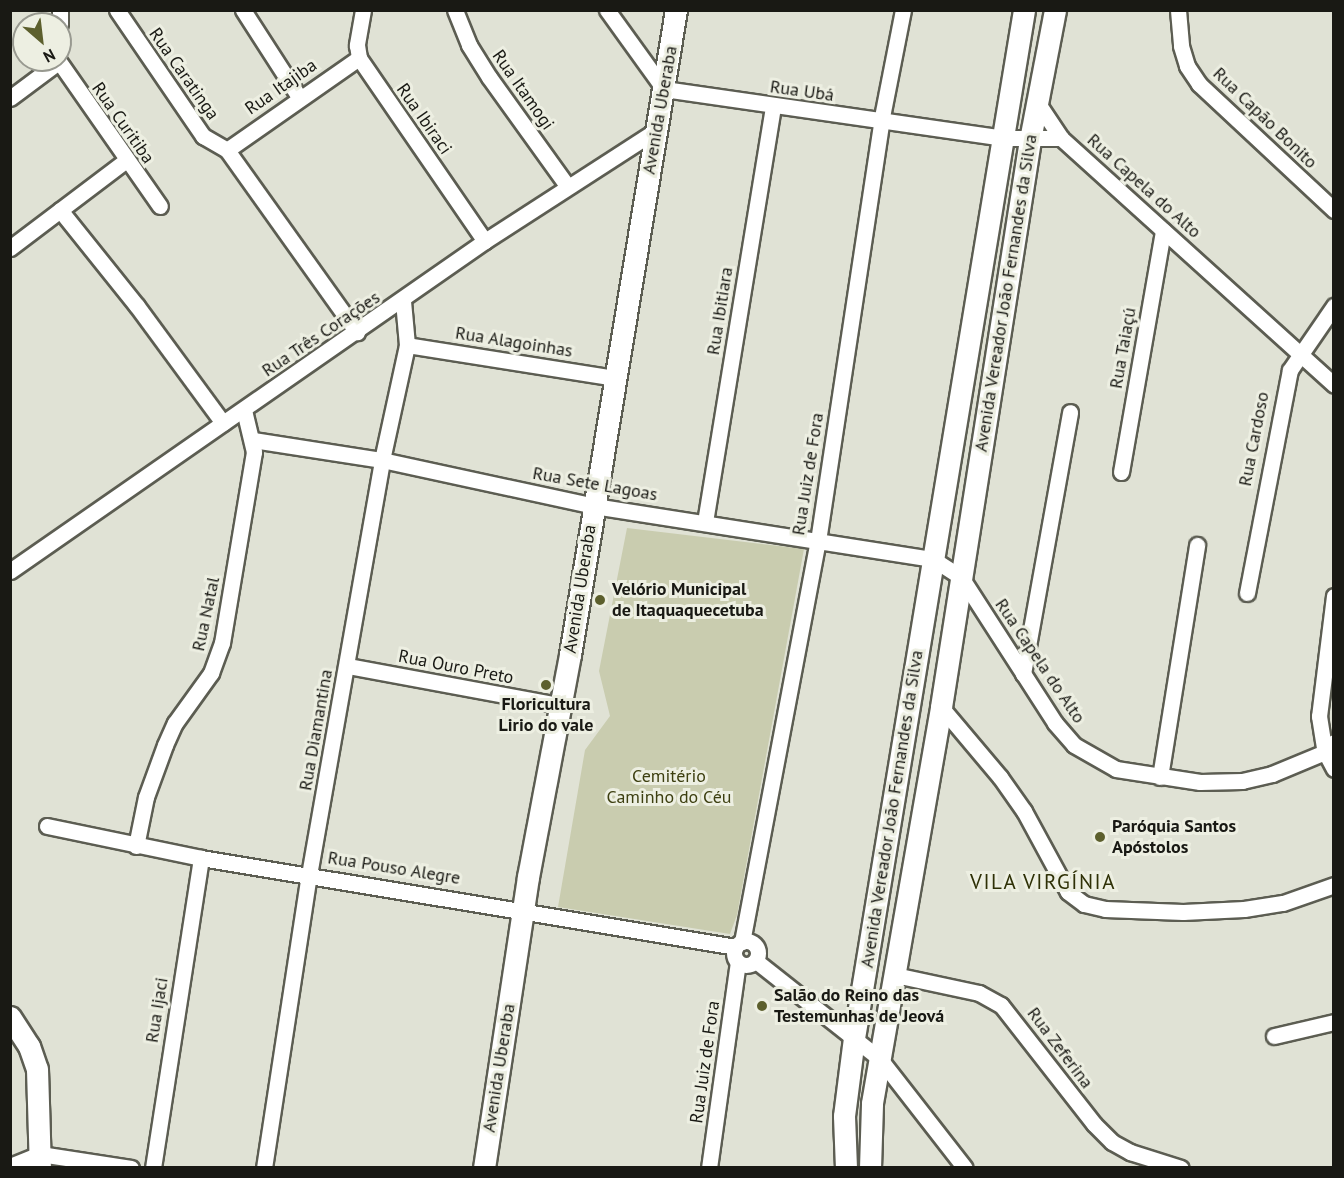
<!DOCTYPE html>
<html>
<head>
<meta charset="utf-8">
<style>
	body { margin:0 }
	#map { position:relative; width:1344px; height:1178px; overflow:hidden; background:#e0e2d5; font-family:"PT Sans",sans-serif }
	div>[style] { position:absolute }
	.green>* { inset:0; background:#c9ccaf }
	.roads { filter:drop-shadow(2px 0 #5c5d52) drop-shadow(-2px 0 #5c5d52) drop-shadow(0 2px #5c5d52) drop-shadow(0 -2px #5c5d52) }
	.street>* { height:15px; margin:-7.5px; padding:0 7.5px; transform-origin:7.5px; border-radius:7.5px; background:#fff }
	.street>.ring { margin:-7.5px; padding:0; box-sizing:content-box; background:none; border:15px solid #fff; border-radius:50% }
	.secondary>* { height:21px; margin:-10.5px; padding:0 10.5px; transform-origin:10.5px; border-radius:10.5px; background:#fff }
	.dots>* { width:16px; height:16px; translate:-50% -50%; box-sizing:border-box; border:3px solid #edefe2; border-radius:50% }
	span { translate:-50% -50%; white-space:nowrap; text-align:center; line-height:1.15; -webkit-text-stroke:6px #edefe2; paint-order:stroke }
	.street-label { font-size:18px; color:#191914 }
	.poi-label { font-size:18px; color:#191914; font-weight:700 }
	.left { translate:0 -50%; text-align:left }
	.park-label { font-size:18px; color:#3d3f10 }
	.quarter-label { font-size:21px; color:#2e3006; letter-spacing:1.5px }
	.frame { position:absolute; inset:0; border:12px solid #191914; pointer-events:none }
	.north { position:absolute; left:12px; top:12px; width:60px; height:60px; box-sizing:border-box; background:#edefe2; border:2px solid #989990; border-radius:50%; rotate:152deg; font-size:16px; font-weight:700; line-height:24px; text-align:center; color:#191914 }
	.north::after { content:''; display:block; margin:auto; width:21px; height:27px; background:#5c5f2d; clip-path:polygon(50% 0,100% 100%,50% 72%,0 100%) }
</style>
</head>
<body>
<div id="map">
	<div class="green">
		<i style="clip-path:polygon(627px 528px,804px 549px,737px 915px,730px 934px,558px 907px,585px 750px,610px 716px,599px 671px)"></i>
	</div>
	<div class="roads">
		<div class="street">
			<i style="left:117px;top:10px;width:153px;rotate:55.7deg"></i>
			<i style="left:203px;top:136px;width:28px;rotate:30deg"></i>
			<i style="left:243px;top:10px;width:103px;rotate:57.2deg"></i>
			<i style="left:363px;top:10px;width:36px;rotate:100deg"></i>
			<i style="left:357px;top:45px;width:13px;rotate:81deg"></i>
			<i style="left:359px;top:58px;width:222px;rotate:55.5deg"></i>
			<i style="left:455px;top:10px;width:38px;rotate:68deg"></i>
			<i style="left:469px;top:45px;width:38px;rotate:58deg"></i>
			<i style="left:489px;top:77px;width:135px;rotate:54.3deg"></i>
			<i style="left:607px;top:10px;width:97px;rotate:54.2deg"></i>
			<i style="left:664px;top:89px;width:342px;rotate:8.2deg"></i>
			<i style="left:1002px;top:138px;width:59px"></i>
			<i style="left:1178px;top:10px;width:36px;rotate:85deg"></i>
			<i style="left:1181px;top:46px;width:21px;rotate:73deg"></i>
			<i style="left:1187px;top:66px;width:22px;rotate:56deg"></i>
			<i style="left:1199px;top:84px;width:185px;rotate:43deg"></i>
			<i style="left:60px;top:24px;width:14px;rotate:-90deg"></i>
			<i style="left:58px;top:60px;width:178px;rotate:55.1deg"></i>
			<i style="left:10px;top:98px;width:59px;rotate:-36.7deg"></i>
			<i style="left:1037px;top:102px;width:43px;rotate:56.3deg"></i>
			<i style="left:1061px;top:138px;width:368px;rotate:42.1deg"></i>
			<i style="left:227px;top:150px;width:224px;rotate:54.5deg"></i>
			<i style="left:227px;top:150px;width:161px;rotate:-34.9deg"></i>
			<i style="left:60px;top:210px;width:123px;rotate:51.3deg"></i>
			<i style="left:137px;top:306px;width:145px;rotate:53.7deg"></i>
			<i style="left:10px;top:248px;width:144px;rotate:-37.1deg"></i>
			<i style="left:407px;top:345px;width:212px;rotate:9deg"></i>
			<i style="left:253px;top:440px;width:131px;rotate:8.8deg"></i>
			<i style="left:382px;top:460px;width:217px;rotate:12.2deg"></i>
			<i style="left:594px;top:506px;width:343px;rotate:8.9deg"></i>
			<i style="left:933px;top:559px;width:33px;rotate:33deg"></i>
			<i style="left:961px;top:577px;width:174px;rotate:57.2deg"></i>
			<i style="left:1055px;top:723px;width:29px;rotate:49deg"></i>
			<i style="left:1074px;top:745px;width:48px;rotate:29.7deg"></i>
			<i style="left:1116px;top:769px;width:85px;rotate:8.8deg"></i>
			<i style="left:1200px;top:782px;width:42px;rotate:-1.4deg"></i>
			<i style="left:1242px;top:781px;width:31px;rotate:-13deg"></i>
			<i style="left:1272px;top:774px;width:57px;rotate:-22.5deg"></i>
			<i style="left:1325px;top:752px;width:13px;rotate:-48deg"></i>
			<i style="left:1121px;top:472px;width:245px;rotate:-80.1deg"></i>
			<i style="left:705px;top:522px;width:421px;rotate:-80.7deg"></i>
			<i style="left:10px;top:571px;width:578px;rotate:-34.79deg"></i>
			<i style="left:485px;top:241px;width:202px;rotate:-32.9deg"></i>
			<i style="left:1247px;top:593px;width:227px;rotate:-79.1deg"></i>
			<i style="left:1290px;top:370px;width:78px;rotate:-55.5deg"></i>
			<i style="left:1334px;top:596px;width:121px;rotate:97.1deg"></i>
			<i style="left:1319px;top:716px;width:36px;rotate:81deg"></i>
			<i style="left:1325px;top:752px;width:19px;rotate:62deg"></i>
			<i style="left:348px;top:666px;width:214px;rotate:10.5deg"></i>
			<i style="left:1023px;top:674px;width:266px;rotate:-79.8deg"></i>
			<i style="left:941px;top:707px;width:92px;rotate:49.9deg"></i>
			<i style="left:1000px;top:777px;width:42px;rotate:54.8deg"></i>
			<i style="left:1024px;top:811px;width:92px;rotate:61.5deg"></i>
			<i style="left:1068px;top:892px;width:20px;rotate:37deg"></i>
			<i style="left:1084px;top:904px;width:22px;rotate:13deg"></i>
			<i style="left:1105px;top:909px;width:78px;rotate:2.2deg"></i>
			<i style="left:1183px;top:912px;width:61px;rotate:-2.8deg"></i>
			<i style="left:1244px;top:909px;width:39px;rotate:-9deg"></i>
			<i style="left:1283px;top:903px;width:54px;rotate:-19.4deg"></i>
			<i style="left:1160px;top:777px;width:235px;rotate:-80.9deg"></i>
			<i style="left:47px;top:826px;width:157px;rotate:11.7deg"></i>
			<i style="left:201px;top:858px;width:542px;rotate:9.44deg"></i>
			<i style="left:136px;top:846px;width:50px;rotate:-78.5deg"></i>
			<i style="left:146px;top:797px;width:55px;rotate:-69.9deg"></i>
			<i style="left:165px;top:745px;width:24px;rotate:-66deg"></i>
			<i style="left:175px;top:723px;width:62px;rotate:-54.2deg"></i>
			<i style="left:211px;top:673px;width:32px;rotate:-70deg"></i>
			<i style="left:222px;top:643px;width:194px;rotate:-80.5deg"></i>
			<i style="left:254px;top:452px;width:43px;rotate:-103.4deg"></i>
			<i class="ring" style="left:734px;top:941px;width:9px;height:9px"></i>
			<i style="left:742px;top:942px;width:408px;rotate:-79.3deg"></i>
			<i style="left:818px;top:541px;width:424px;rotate:-81.4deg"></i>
			<i style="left:881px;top:122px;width:114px;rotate:-78.9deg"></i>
			<i style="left:756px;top:961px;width:158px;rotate:38.3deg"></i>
			<i style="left:880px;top:1059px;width:138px;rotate:52.1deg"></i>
			<i style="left:895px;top:975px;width:86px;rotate:12.1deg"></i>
			<i style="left:979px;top:993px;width:25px;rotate:29deg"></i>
			<i style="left:1001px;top:1005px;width:151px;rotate:52deg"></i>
			<i style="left:1094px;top:1124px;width:25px;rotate:45deg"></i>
			<i style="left:1112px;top:1142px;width:21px;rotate:29deg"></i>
			<i style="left:1130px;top:1152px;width:53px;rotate:17.4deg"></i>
			<i style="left:1274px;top:1036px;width:62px;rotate:-13.1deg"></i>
			<i style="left:10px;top:1166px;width:32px;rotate:-22deg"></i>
			<i style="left:40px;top:1154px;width:92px;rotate:8.7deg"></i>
			<i style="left:153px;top:1168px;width:314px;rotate:-81.2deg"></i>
			<i style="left:264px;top:1168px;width:296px;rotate:-81.3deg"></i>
			<i style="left:309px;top:875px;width:421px;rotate:-80deg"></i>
			<i style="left:382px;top:460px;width:118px;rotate:-77.7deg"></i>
			<i style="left:407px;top:345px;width:44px;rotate:-95.2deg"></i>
			<i style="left:709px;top:1168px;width:208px;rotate:-82deg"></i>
		</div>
		<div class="secondary">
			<i style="left:10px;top:1017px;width:35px;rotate:57deg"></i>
			<i style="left:29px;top:1046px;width:24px;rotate:71deg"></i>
			<i style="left:37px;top:1069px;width:99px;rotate:88.3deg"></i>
			<i style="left:484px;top:1168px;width:294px;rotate:-81.4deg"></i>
			<i style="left:528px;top:877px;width:226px;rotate:-79.3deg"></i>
			<i style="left:570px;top:655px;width:654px;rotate:-80.67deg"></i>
			<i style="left:846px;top:1168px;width:52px;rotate:-92.2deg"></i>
			<i style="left:844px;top:1116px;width:79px;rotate:-82.7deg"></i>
			<i style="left:854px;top:1038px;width:1042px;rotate:-80.61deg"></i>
			<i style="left:870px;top:1168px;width:65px;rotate:-88.2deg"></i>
			<i style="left:872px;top:1103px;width:402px;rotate:-80.1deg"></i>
			<i style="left:941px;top:707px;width:574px;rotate:-81.08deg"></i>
			<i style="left:1030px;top:140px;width:132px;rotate:-79.1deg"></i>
		</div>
	</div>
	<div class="dots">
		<i style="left:600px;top:600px;background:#5c5f2d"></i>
		<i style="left:546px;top:685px;background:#5c5f2d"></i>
		<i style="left:1100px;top:837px;background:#5c5f2d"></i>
		<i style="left:762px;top:1006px;background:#5c5f2d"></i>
	</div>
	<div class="street-label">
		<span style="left:184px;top:74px;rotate:55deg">Rua Caratinga</span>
		<span style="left:281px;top:87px;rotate:-35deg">Rua Itajiba</span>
		<span style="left:523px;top:90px;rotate:55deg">Rua Itamogi</span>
		<span style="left:802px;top:91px;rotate:8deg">Rua Ubá</span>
		<span style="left:660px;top:110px;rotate:-80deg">Avenida Uberaba</span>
		<span style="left:1265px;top:118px;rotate:44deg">Rua Capão Bonito</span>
		<span style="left:424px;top:119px;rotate:55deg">Rua Ibiraci</span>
		<span style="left:123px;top:123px;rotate:55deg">Rua Curitiba</span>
		<span style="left:1144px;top:186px;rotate:42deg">Rua Capela do Alto</span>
		<span style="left:1006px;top:293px;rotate:-81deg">Avenida Vereador João Fernandes da Silva</span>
		<span style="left:720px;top:311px;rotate:-81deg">Rua Ibitiara</span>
		<span style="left:321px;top:334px;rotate:-34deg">Rua Três Corações</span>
		<span style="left:514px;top:342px;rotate:9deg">Rua Alagoinhas</span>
		<span style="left:1123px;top:348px;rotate:-80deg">Rua Taiaçú</span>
		<span style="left:1254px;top:439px;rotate:-79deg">Rua Cardoso</span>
		<span style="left:808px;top:474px;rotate:-81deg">Rua Juiz de Fora</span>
		<span style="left:595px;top:484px;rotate:10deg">Rua Sete Lagoas</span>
		<span style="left:580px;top:589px;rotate:-81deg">Avenida Uberaba</span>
		<span style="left:206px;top:614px;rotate:-78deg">Rua Natal</span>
		<span style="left:1040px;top:661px;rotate:56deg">Rua Capela do Alto</span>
		<span style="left:456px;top:667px;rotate:11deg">Rua Ouro Preto</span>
		<span style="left:316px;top:730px;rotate:-80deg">Rua Diamantina</span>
		<span style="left:892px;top:809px;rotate:-81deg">Avenida Vereador João Fernandes da Silva</span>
		<span style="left:394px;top:868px;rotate:9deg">Rua Pouso Alegre</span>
		<span style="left:157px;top:1010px;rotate:-81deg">Rua Ijaci</span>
		<span style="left:1060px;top:1048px;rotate:53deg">Rua Zeferina</span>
		<span style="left:705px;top:1062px;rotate:-82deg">Rua Juiz de Fora</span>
		<span style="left:499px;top:1068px;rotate:-81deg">Avenida Uberaba</span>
	</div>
	<div class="poi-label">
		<span class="left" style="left:612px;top:600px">Velório Municipal<br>de Itaquaquecetuba</span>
		<span style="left:546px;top:715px">Floricultura<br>Lirio do vale</span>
		<span class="left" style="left:1112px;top:837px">Paróquia Santos<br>Apóstolos</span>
		<span class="left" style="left:774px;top:1006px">Salão do Reino das<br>Testemunhas de Jeová</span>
	</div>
	<div class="park-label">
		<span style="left:669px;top:787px">Cemitério<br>Caminho do Céu</span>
	</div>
	<div class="quarter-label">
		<span style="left:1043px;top:882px">VILA VIRGÍNIA</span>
	</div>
	<div class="frame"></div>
	<div class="north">N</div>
</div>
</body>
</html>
